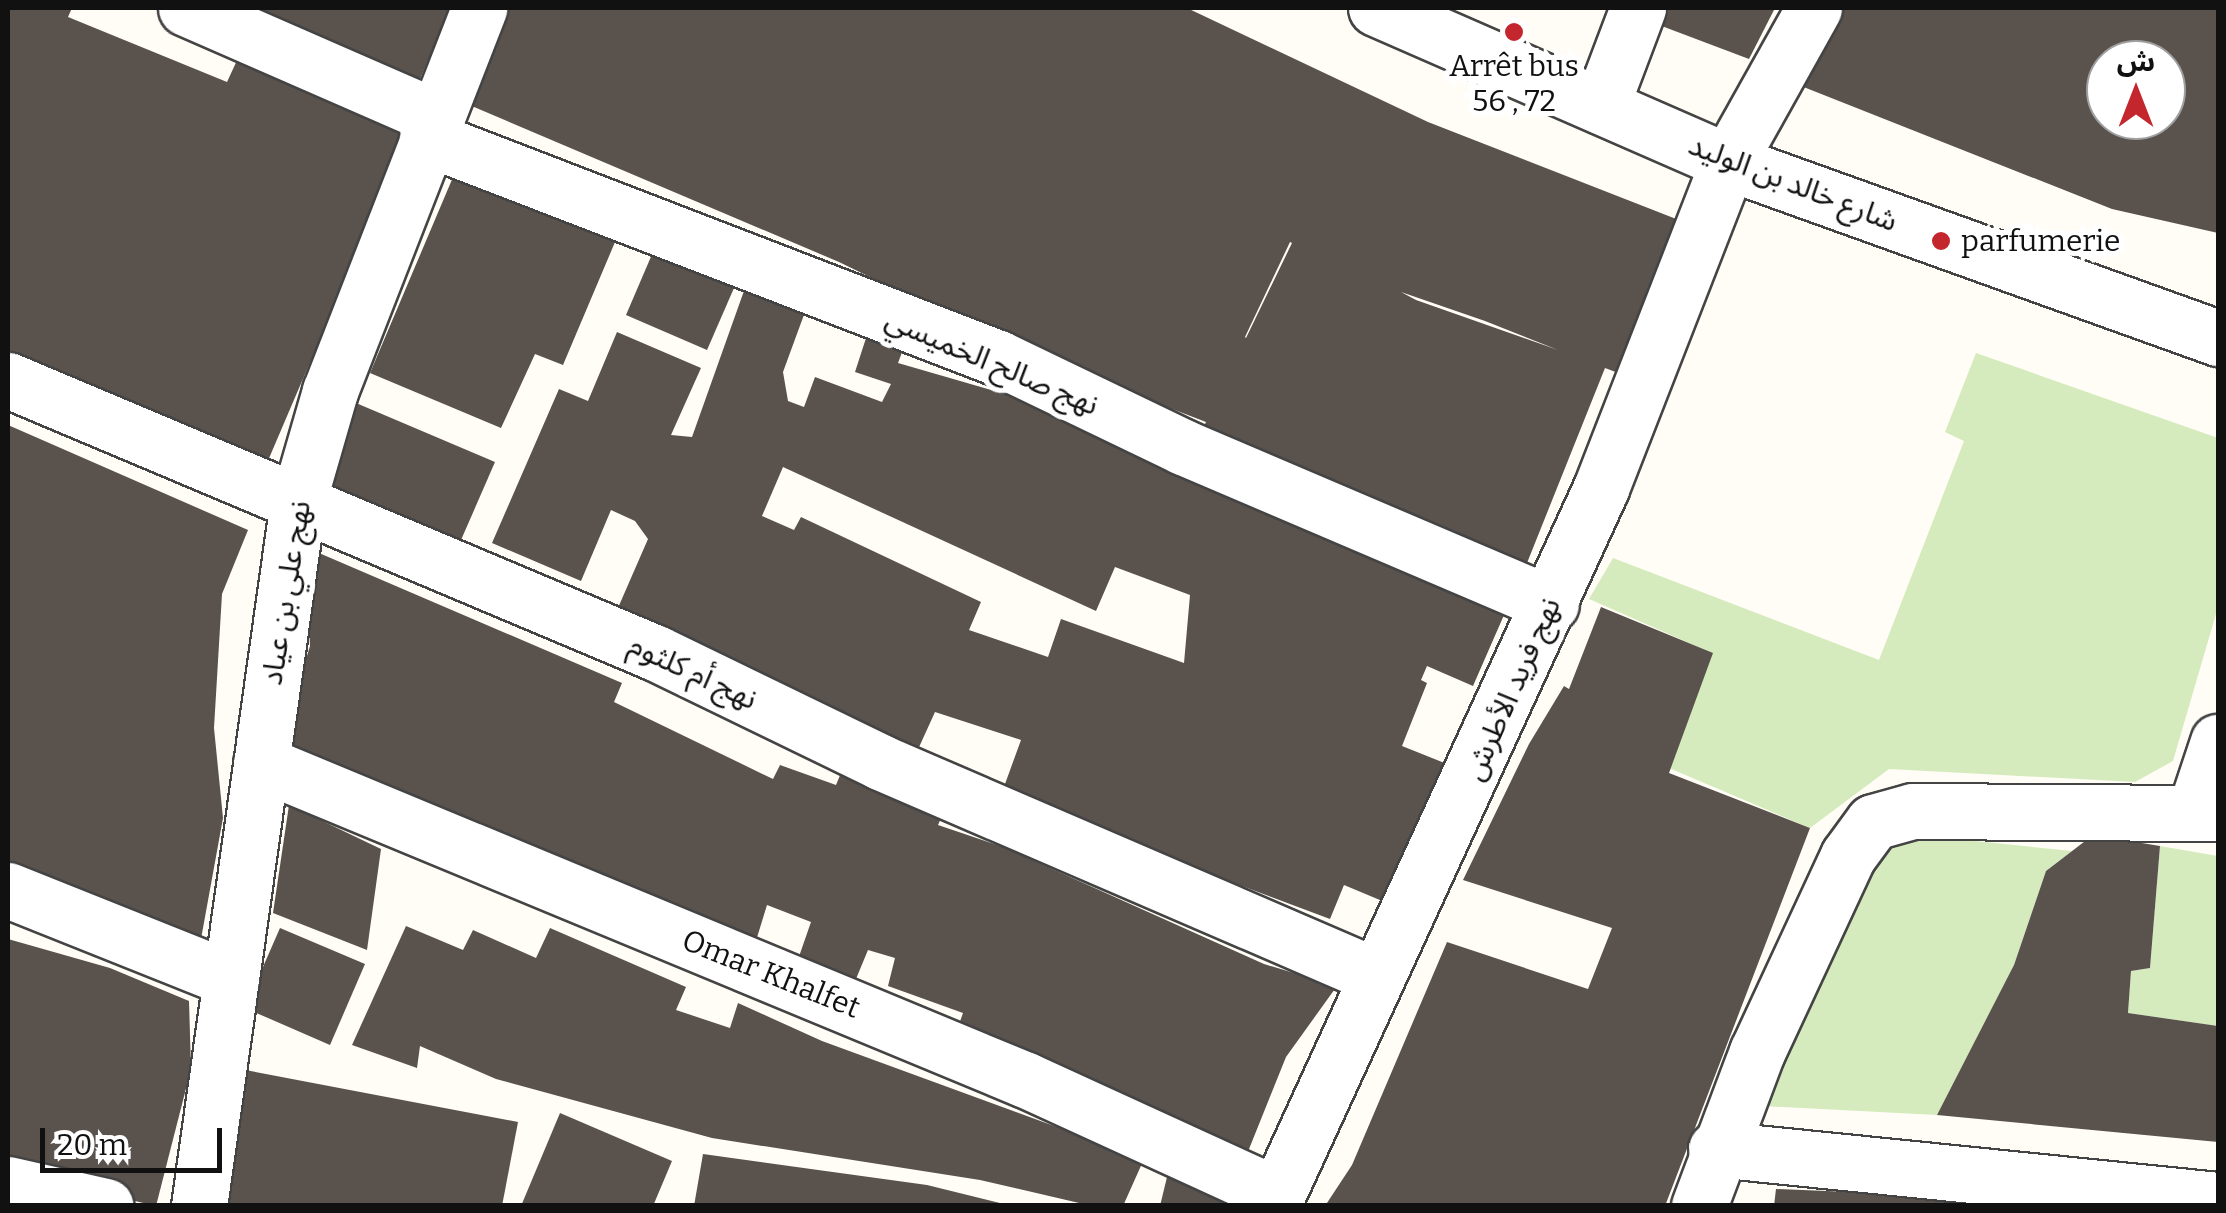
<!DOCTYPE html>
<html>
<head>
<meta charset="utf-8">
<style>
	body { margin:0 }
	#map { position:relative; width:2226px; height:1213px; overflow:hidden; background:#fffdf5; font-family:Bitter,"Noto Sans Arabic",serif }
	div>[style] { position:absolute }
	.green>* { inset:0; background:#d5ebbd }
	.building>* { inset:0; background:#5a524d }
	.roads { filter:drop-shadow(2px 0 #444) drop-shadow(-2px 0 #444) drop-shadow(0 2px #444) drop-shadow(0 -2px #444) }
	.minor>* { height:55px; margin:-27.5px; padding:0 27.5px; transform-origin:27.5px; border-radius:27.5px; background:#fff }
	.dots>* { width:28px; height:28px; translate:-50% -50%; box-sizing:border-box; border:5px solid #fff; border-radius:50% }
	span { translate:-50% -50%; white-space:nowrap; text-align:center; line-height:1.15; -webkit-text-stroke:10px #fff; paint-order:stroke }
	.poi-label { font-size:30px; color:#111 }
	.left { translate:0 -50%; text-align:left }
	.street-label { font-size:30px; color:#111 }
	.frame { position:absolute; inset:0; border:10px solid #111; pointer-events:none }
	.north { position:absolute; left:2086px; top:40px; width:100px; height:100px; box-sizing:border-box; background:#fff; border:2px solid #a0a0a0; border-radius:50%; rotate:0deg; font-size:28px; font-weight:700; line-height:40px; text-align:center; color:#111 }
	.north::after { content:''; display:block; margin:auto; width:35px; height:45px; background:#c4262e; clip-path:polygon(50% 0,100% 100%,50% 72%,0 100%) }
	.scale { position:absolute; left:40px; top:1128px; width:182px; height:45px; box-sizing:border-box; border:5px solid #111; border-top:0; padding-left:12px; font-size:30px; line-height:35px; white-space:nowrap; color:#111; -webkit-text-stroke:8px #fff; paint-order:stroke }
</style>
</head>
<body>
<div id="map">
	<div class="green">
		<i style="clip-path:polygon(1976px 353px,2218px 438px,2218px 607px,2173px 761px,2135px 782px,1889px 769px,1810px 828px,1669px 768px,1712px 653px,1589px 599px,1613px 558px,1879px 660px,1964px 441px,1945px 432px)"></i>
		<i style="clip-path:polygon(1896px 833px,2072px 851px,2046px 871px,2013px 968px,1937px 1115px,1761px 1106px,1821px 939px)"></i>
		<i style="clip-path:polygon(2160px 846px,2218px 856px,2218px 1026px,2128px 1013px,2131px 971px,2150px 968px)"></i>
	</div>
	<div class="building">
		<i style="clip-path:polygon(8px 8px,72px 8px,68px 17px,227px 82px,239px 56px,411px 126px,261px 477px,8px 364px)"></i>
		<i style="clip-path:polygon(240px 8px,450px 8px,420px 79px)"></i>
		<i style="clip-path:polygon(evenodd,509px 8px,1187px 8px,1428px 122px,1689px 224px,1629px 377px,1605px 368px,1523px 573px,1203px 428px,1206px 422px,1022px 351px,839px 262px,467px 104px,509px 8px,1290px 242px,1292px 243px,1246px 338px,1245px 337px,1290px 242px,509px 8px,1401px 292px,1485px 321px,1558px 350px,1416px 300px,1401px 292px)"></i>
		<i style="clip-path:polygon(1665px 8px,1775px 8px,1749px 59px,1659px 25px)"></i>
		<i style="clip-path:polygon(evenodd,1843px 8px,2218px 8px,2218px 233px,2112px 209px,1796px 84px,1843px 8px,2106px 60px,2166px 60px,2166px 120px,2106px 120px,2106px 60px)"></i>
		<i style="clip-path:polygon(459px 163px,618px 235px,563px 365px,535px 354px,501px 428px,370px 373px)"></i>
		<i style="clip-path:polygon(653px 252px,734px 288px,707px 350px,626px 315px)"></i>
		<i style="clip-path:polygon(evenodd,745px 288px,805px 312px,783px 372px,788px 401px,804px 407px,815px 377px,882px 402px,891px 384px,855px 372px,867px 335px,904px 347px,898px 363px,1040px 404px,1504px 615px,1473px 686px,1427px 666px,1421px 680px,1427px 683px,1402px 746px,1462px 770px,1399px 908px,1344px 885px,1330px 919px,1001px 795px,1021px 740px,935px 712px,915px 756px,614px 617px,648px 539px,635px 521px,611px 510px,581px 581px,492px 543px,559px 389px,588px 401px,617px 332px,701px 368px,671px 435px,692px 437px,745px 288px,783px 467px,1096px 611px,1115px 567px,1190px 595px,1184px 663px,1061px 619px,1048px 657px,969px 630px,981px 602px,801px 517px,794px 530px,762px 516px,783px 467px)"></i>
		<i style="clip-path:polygon(356px 403px,495px 462px,458px 547px,319px 487px)"></i>
		<i style="clip-path:polygon(8px 425px,248px 530px,222px 594px,214px 728px,223px 818px,201px 939px,8px 867px)"></i>
		<i style="clip-path:polygon(305px 547px,622px 683px,614px 702px,773px 779px,780px 765px,836px 785px,843px 768px,945px 809px,938px 825px,1003px 847px,1264px 964px,1337px 986px,1286px 1057px,1247px 1154px,1048px 1063px,957px 1030px,963px 1013px,888px 986px,895px 958px,868px 950px,851px 991px,795px 968px,811px 922px,767px 905px,755px 944px,278px 751px,310px 646px)"></i>
		<i style="clip-path:polygon(1601px 607px,1713px 653px,1669px 773px,1810px 828px,1665px 1206px,1325px 1206px,1352px 1165px,1447px 942px,1588px 989px,1612px 928px,1463px 880px,1529px 744px,1564px 686px,1569px 689px)"></i>
		<i style="clip-path:polygon(289px 805px,381px 849px,367px 950px,273px 913px)"></i>
		<i style="clip-path:polygon(2093px 835px,2160px 846px,2150px 968px,2131px 971px,2128px 1013px,2218px 1026px,2218px 1142px,1937px 1115px,2014px 965px,2046px 871px)"></i>
		<i style="clip-path:polygon(406px 926px,463px 950px,473px 930px,536px 958px,550px 928px,686px 987px,676px 1010px,730px 1028px,738px 1003px,822px 1041px,1144px 1159px,1123px 1206px,1092px 1206px,980px 1180px,712px 1138px,496px 1079px,420px 1046px,417px 1068px,352px 1045px)"></i>
		<i style="clip-path:polygon(280px 928px,365px 964px,330px 1045px,245px 1008px)"></i>
		<i style="clip-path:polygon(8px 939px,110px 968px,189px 1001px,191px 1069px,156px 1206px,8px 1171px)"></i>
		<i style="clip-path:polygon(240px 1069px,518px 1122px,502px 1206px,215px 1206px)"></i>
		<i style="clip-path:polygon(560px 1113px,672px 1161px,653px 1206px,521px 1206px)"></i>
		<i style="clip-path:polygon(703px 1154px,927px 1185px,1012px 1206px,694px 1206px)"></i>
		<i style="clip-path:polygon(1167px 1177px,1237px 1205px,1237px 1206px,1160px 1206px)"></i>
		<i style="clip-path:polygon(1776px 1189px,1973px 1197px,2019px 1206px,1774px 1206px)"></i>
	</div>
	<div class="roads">
		<div class="minor">
			<i style="left:186px;top:8px;width:273px;rotate:23.6deg"></i>
			<i style="left:1376px;top:8px;width:384px;rotate:23.6deg"></i>
			<i style="left:1728px;top:162px;width:521px;rotate:19.76deg"></i>
			<i style="left:1601px;top:106px;width:105px;rotate:-69.3deg"></i>
			<i style="left:427px;top:138px;width:612px;rotate:21.07deg"></i>
			<i style="left:998px;top:358px;width:205px;rotate:25.7deg"></i>
			<i style="left:1183px;top:447px;width:400px;rotate:23.1deg"></i>
			<i style="left:8px;top:380px;width:703px;rotate:22.85deg"></i>
			<i style="left:656px;top:653px;width:249px;rotate:25.9deg"></i>
			<i style="left:880px;top:762px;width:538px;rotate:23.32deg"></i>
			<i style="left:261px;top:763px;width:828px;rotate:22.51deg"></i>
			<i style="left:1026px;top:1080px;width:276px;rotate:24.6deg"></i>
			<i style="left:2195px;top:811px;width:73px;rotate:-71.6deg"></i>
			<i style="left:8px;top:890px;width:240px;rotate:21.8deg"></i>
			<i style="left:1716px;top:1149px;width:505px;rotate:5.8deg"></i>
			<i style="left:8px;top:1184px;width:100px;rotate:12.7deg"></i>
			<i style="left:199px;top:1206px;width:711px;rotate:-82deg"></i>
			<i style="left:298px;top:502px;width:116px;rotate:-73.9deg"></i>
			<i style="left:330px;top:391px;width:411px;rotate:-68.7deg"></i>
			<i style="left:1272px;top:1206px;width:790px;rotate:-65.38deg"></i>
			<i style="left:1601px;top:488px;width:350px;rotate:-68.7deg"></i>
			<i style="left:1728px;top:162px;width:176px;rotate:-60.8deg"></i>
			<i style="left:1699px;top:1206px;width:165px;rotate:-69.4deg"></i>
			<i style="left:1757px;top:1052px;width:216px;rotate:-65.1deg"></i>
			<i style="left:1848px;top:856px;width:42px;rotate:-53.7deg"></i>
			<i style="left:1873px;top:822px;width:41px;rotate:-15.4deg"></i>
			<i style="left:1913px;top:811px;width:305px;rotate:0.4deg"></i>
		</div>
	</div>
	<div class="dots">
		<i style="left:1514px;top:32px;background:#c4262e"></i>
		<i style="left:1941px;top:241px;background:#c4262e"></i>
	</div>
	<div class="poi-label">
		<span style="left:1514px;top:83px">Arrêt bus<br>56 , 72</span>
		<span class="left" style="left:1961px;top:241px">parfumerie</span>
	</div>
	<div class="street-label">
		<span style="left:1793px;top:183px;rotate:21deg">شارع خالد بن الوليد</span>
		<span style="left:992px;top:362px;rotate:23deg">نهج صالح الخميسي</span>
		<span style="left:286px;top:593px;rotate:-81deg">نهج علي بن عياد</span>
		<span style="left:693px;top:672px;rotate:25deg">نهج أم كلثوم</span>
		<span style="left:1512px;top:689px;rotate:-66deg">نهج فريد الأطرش</span>
		<span style="left:771px;top:974px;rotate:22deg">Omar Khalfet</span>
	</div>
	<div class="frame"></div>
	<div class="north">ش</div>
	<div class="scale">20 m</div>
</div>
</body>
</html>
